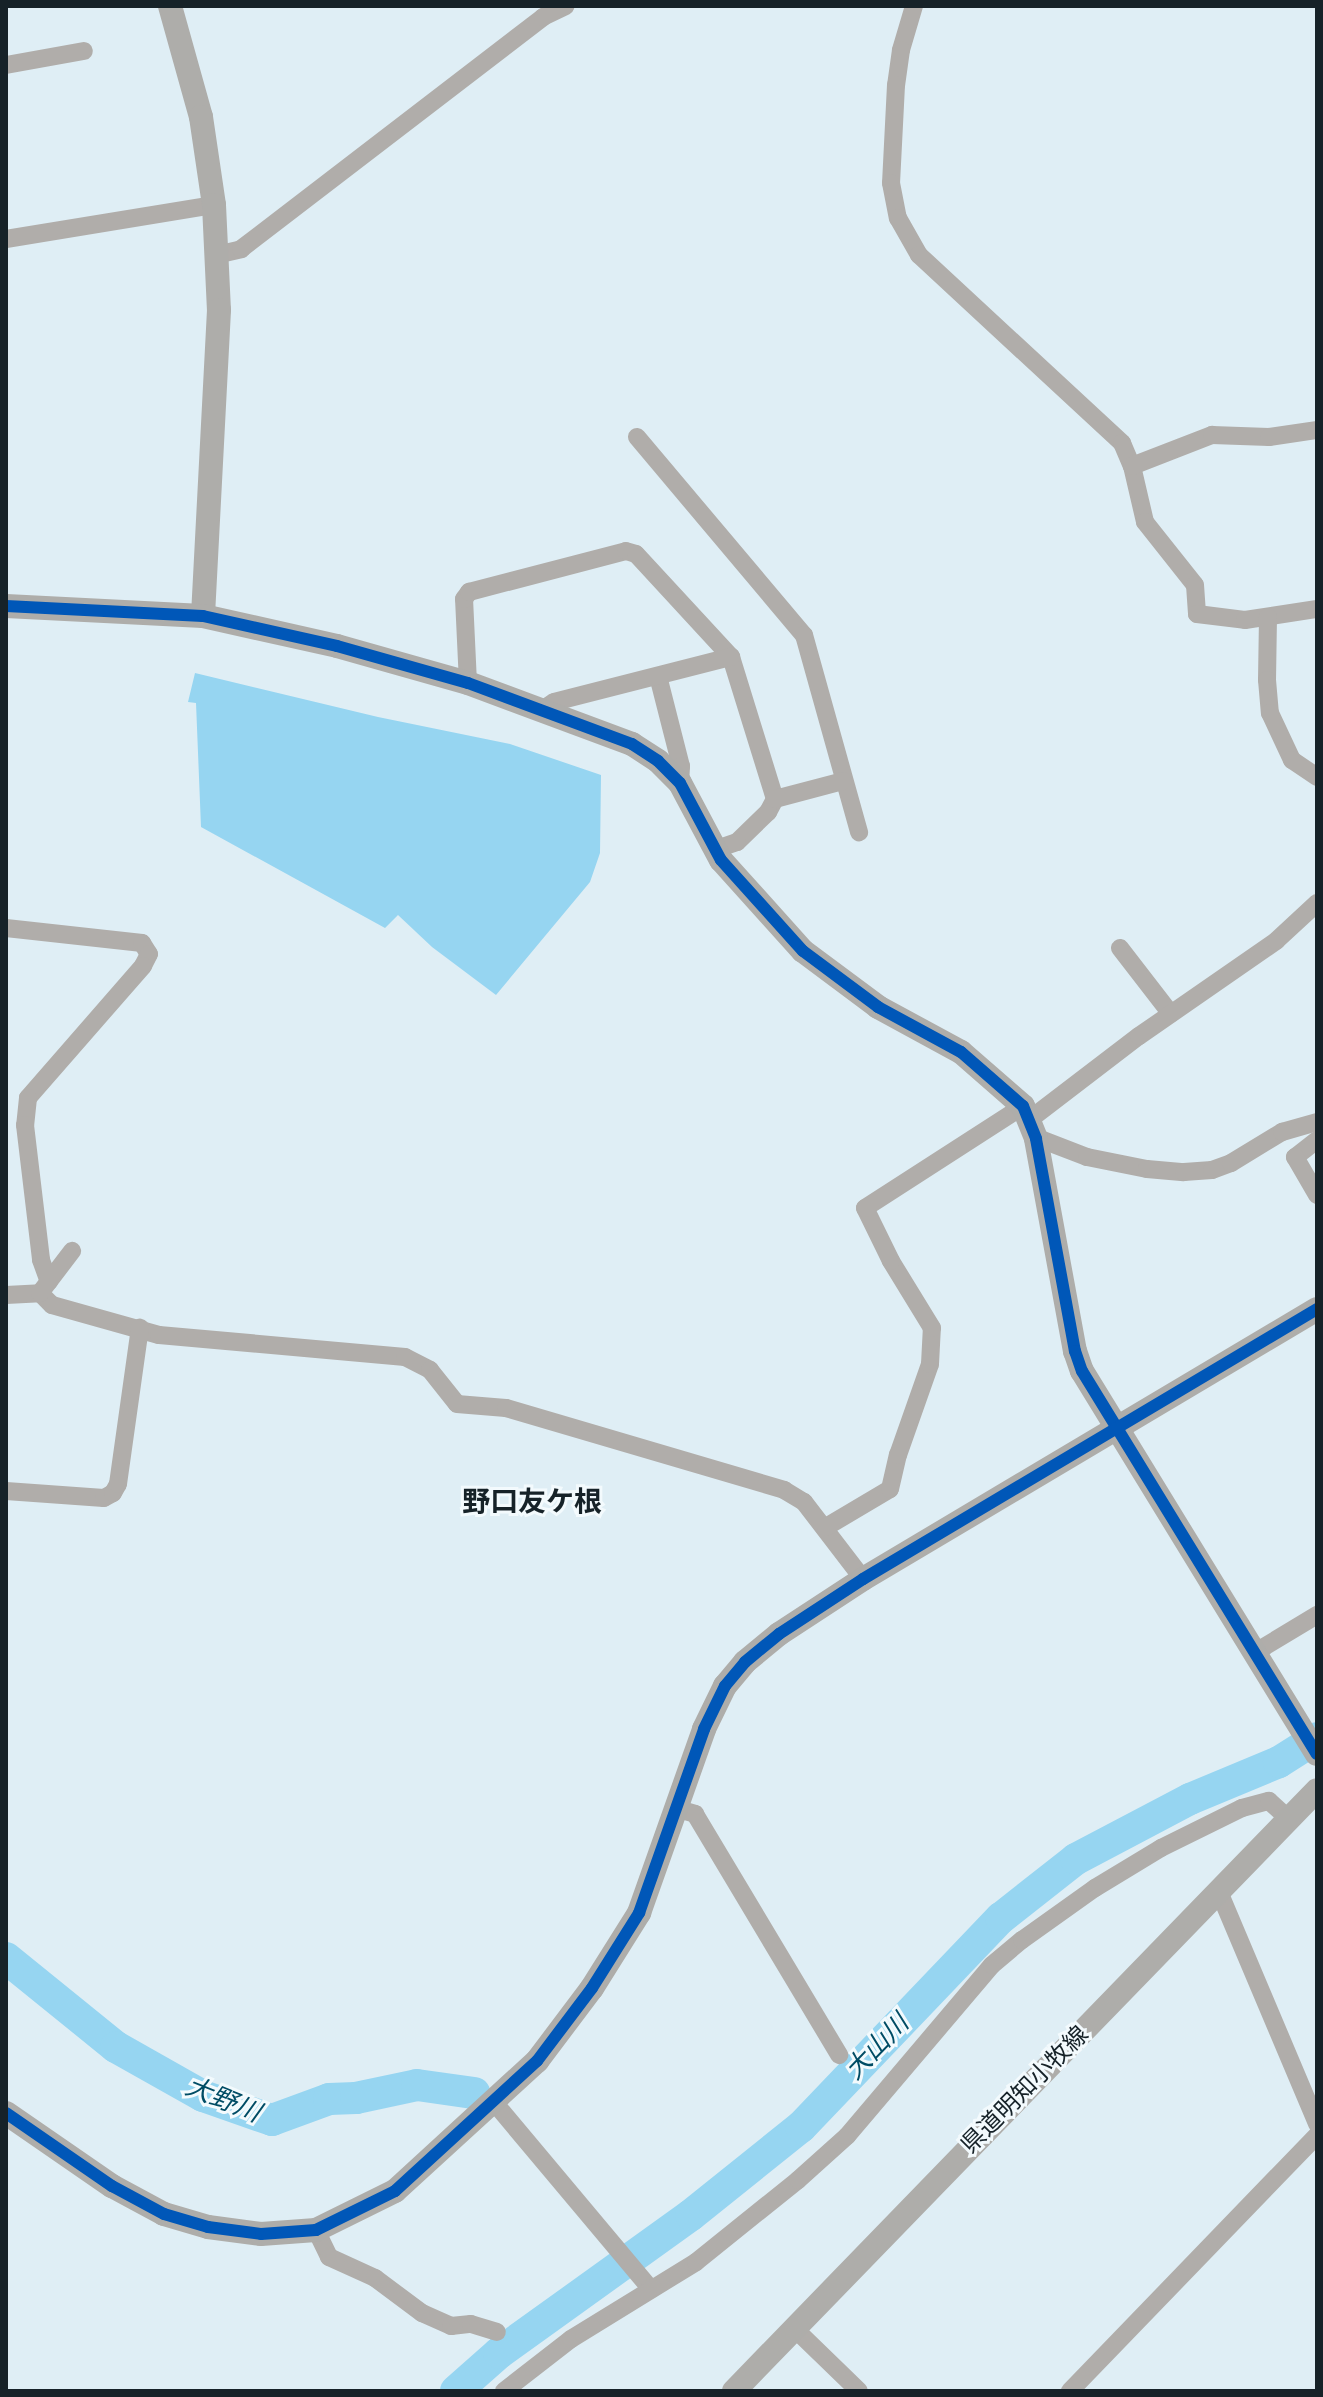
<!DOCTYPE html>
<html>
<head>
<meta charset="utf-8">
<style>
	body { margin:0 }
	#map { position:relative; width:1323px; height:2397px; overflow:hidden; background:#dfeef5; font-family:"Roboto Serif","Noto Sans JP",serif }
	div>[style] { position:absolute }
	.water>* { inset:0; background:#96d5f1 }
	.river>* { height:32px; margin:-16px; padding:0 16px; transform-origin:16px; border-radius:16px; background:#96d5f1 }
	.street>* { height:18px; margin:-9px; padding:0 9px; transform-origin:9px; border-radius:9px; background:#b0adaa }
	.secondary>* { height:24px; margin:-12px; padding:0 12px; transform-origin:12px; border-radius:12px; background:#aeadaa }
	.cycleway>* { height:12px; margin:-6px; padding:0 6px; transform-origin:6px; border-radius:6px; background:#0057b8 }
	span { translate:-50% -50%; white-space:nowrap; text-align:center; line-height:1.15; -webkit-text-stroke:6px #f3fafd; paint-order:stroke }
	.street-label { font-size:24px; color:#162228 }
	.water-label { font-size:26px; color:#004c65; font-style:italic }
	.quarter-label { font-size:28px; color:#162228; font-weight:700 }
	.frame { position:absolute; inset:0; border:8px solid #162228; pointer-events:none }
</style>
</head>
<body>
<div id="map">
	<div class="water">
		<i style="clip-path:polygon(195px 673px,378px 717px,510px 744px,601px 775px,600px 853px,590px 882px,496px 995px,432px 947px,398px 915px,385px 928px,201px 827px,196px 703px,188px 702px)"></i>
	</div>
	<div class="river">
		<i style="left:6px;top:1958px;width:141px;rotate:39deg"></i>
		<i style="left:116px;top:2047px;width:100px;rotate:29.4deg"></i>
		<i style="left:203px;top:2096px;width:73px;rotate:19.2deg"></i>
		<i style="left:272px;top:2120px;width:61px;rotate:-20.2deg"></i>
		<i style="left:329px;top:2099px;width:27px;rotate:-2deg"></i>
		<i style="left:356px;top:2098px;width:62px;rotate:-12deg"></i>
		<i style="left:417px;top:2085px;width:58px;rotate:8deg"></i>
		<i style="left:456px;top:2391px;width:57px;rotate:-41.5deg"></i>
		<i style="left:499px;top:2353px;width:236px;rotate:-35.7deg"></i>
		<i style="left:691px;top:2215px;width:141px;rotate:-38.7deg"></i>
		<i style="left:801px;top:2127px;width:289px;rotate:-46.3deg"></i>
		<i style="left:1001px;top:1918px;width:95px;rotate:-38.2deg"></i>
		<i style="left:1076px;top:1859px;width:129px;rotate:-27.8deg"></i>
		<i style="left:1190px;top:1799px;width:96px;rotate:-22.6deg"></i>
		<i style="left:1279px;top:1762px;width:45px;rotate:-32.3deg"></i>
	</div>
	<div class="street">
		<i style="left:914px;top:6px;width:46px;rotate:106.5deg"></i>
		<i style="left:901px;top:50px;width:35px;rotate:98deg"></i>
		<i style="left:896px;top:85px;width:98px;rotate:92.9deg"></i>
		<i style="left:891px;top:183px;width:36px;rotate:79deg"></i>
		<i style="left:898px;top:218px;width:43px;rotate:60.4deg"></i>
		<i style="left:919px;top:255px;width:277px;rotate:42.8deg"></i>
		<i style="left:1122px;top:443px;width:25px;rotate:67deg"></i>
		<i style="left:1132px;top:466px;width:57px;rotate:76.9deg"></i>
		<i style="left:1145px;top:522px;width:80px;rotate:51.6deg"></i>
		<i style="left:1195px;top:585px;width:29px;rotate:86deg"></i>
		<i style="left:1197px;top:614px;width:48px;rotate:7.1deg"></i>
		<i style="left:1245px;top:620px;width:73px;rotate:-8.7deg"></i>
		<i style="left:6px;top:65px;width:79px;rotate:-10.2deg"></i>
		<i style="left:6px;top:239px;width:211px;rotate:-9.3deg"></i>
		<i style="left:216px;top:255px;width:26px;rotate:-13deg"></i>
		<i style="left:241px;top:249px;width:381px;rotate:-37.5deg"></i>
		<i style="left:543px;top:17px;width:25px;rotate:-26deg"></i>
		<i style="left:637px;top:437px;width:259px;rotate:49.9deg"></i>
		<i style="left:804px;top:635px;width:205px;rotate:74.4deg"></i>
		<i style="left:1132px;top:466px;width:86px;rotate:-21.2deg"></i>
		<i style="left:1212px;top:435px;width:57px;rotate:2deg"></i>
		<i style="left:1269px;top:437px;width:49px;rotate:-8.3deg"></i>
		<i style="left:1268px;top:617px;width:63px;rotate:90.9deg"></i>
		<i style="left:1267px;top:680px;width:33px;rotate:85deg"></i>
		<i style="left:1270px;top:713px;width:52px;rotate:64.9deg"></i>
		<i style="left:1292px;top:760px;width:30px;rotate:34deg"></i>
		<i style="left:658px;top:676px;width:93px;rotate:75.7deg"></i>
		<i style="left:681px;top:766px;width:17px;rotate:93deg"></i>
		<i style="left:468px;top:683px;width:84px;rotate:-92.7deg"></i>
		<i style="left:464px;top:599px;width:9px;rotate:-54deg"></i>
		<i style="left:469px;top:592px;width:162px;rotate:-14.6deg"></i>
		<i style="left:626px;top:551px;width:10px;rotate:17deg"></i>
		<i style="left:636px;top:554px;width:140px;rotate:47.3deg"></i>
		<i style="left:731px;top:657px;width:149px;rotate:72.8deg"></i>
		<i style="left:775px;top:799px;width:15px;rotate:118deg"></i>
		<i style="left:768px;top:812px;width:43px;rotate:135.9deg"></i>
		<i style="left:737px;top:842px;width:21px;rotate:161deg"></i>
		<i style="left:542px;top:710px;width:14px;rotate:-34deg"></i>
		<i style="left:554px;top:702px;width:183px;rotate:-14.3deg"></i>
		<i style="left:775px;top:799px;width:70px;rotate:-14.8deg"></i>
		<i style="left:6px;top:928px;width:137px;rotate:6.3deg"></i>
		<i style="left:142px;top:943px;width:13px;rotate:58deg"></i>
		<i style="left:149px;top:954px;width:13px;rotate:117deg"></i>
		<i style="left:143px;top:966px;width:175px;rotate:131.1deg"></i>
		<i style="left:28px;top:1098px;width:27px;rotate:96deg"></i>
		<i style="left:25px;top:1125px;width:136px;rotate:83.2deg"></i>
		<i style="left:41px;top:1260px;width:23px;rotate:70deg"></i>
		<i style="left:1120px;top:948px;width:83px;rotate:52.3deg"></i>
		<i style="left:1029px;top:1120px;width:138px;rotate:-37.4deg"></i>
		<i style="left:1139px;top:1036px;width:167px;rotate:-34.7deg"></i>
		<i style="left:1276px;top:941px;width:56px;rotate:-42.8deg"></i>
		<i style="left:1035px;top:1137px;width:56px;rotate:21deg"></i>
		<i style="left:1087px;top:1157px;width:61px;rotate:11.3deg"></i>
		<i style="left:1147px;top:1169px;width:37px;rotate:5deg"></i>
		<i style="left:1184px;top:1172px;width:28px;rotate:-4deg"></i>
		<i style="left:1212px;top:1170px;width:20px;rotate:-20deg"></i>
		<i style="left:1231px;top:1163px;width:60px;rotate:-31.3deg"></i>
		<i style="left:1282px;top:1132px;width:36px;rotate:-16deg"></i>
		<i style="left:1317px;top:1140px;width:28px;rotate:142deg"></i>
		<i style="left:1295px;top:1157px;width:44px;rotate:59.9deg"></i>
		<i style="left:40px;top:1293px;width:17px;rotate:45deg"></i>
		<i style="left:52px;top:1305px;width:111px;rotate:15.7deg"></i>
		<i style="left:159px;top:1335px;width:247px;rotate:5.1deg"></i>
		<i style="left:405px;top:1357px;width:28px;rotate:27deg"></i>
		<i style="left:430px;top:1370px;width:43px;rotate:51.5deg"></i>
		<i style="left:457px;top:1404px;width:49px;rotate:4.7deg"></i>
		<i style="left:506px;top:1408px;width:290px;rotate:16.4deg"></i>
		<i style="left:784px;top:1490px;width:23px;rotate:31deg"></i>
		<i style="left:804px;top:1502px;width:97px;rotate:52.5deg"></i>
		<i style="left:6px;top:1295px;width:34px;rotate:-3deg"></i>
		<i style="left:40px;top:1293px;width:53px;rotate:-52.7deg"></i>
		<i style="left:6px;top:1491px;width:98px;rotate:4.1deg"></i>
		<i style="left:104px;top:1498px;width:10px;rotate:-29deg"></i>
		<i style="left:113px;top:1493px;width:10px;rotate:-61deg"></i>
		<i style="left:118px;top:1484px;width:158px;rotate:-82deg"></i>
		<i style="left:826px;top:1527px;width:74px;rotate:-30.7deg"></i>
		<i style="left:890px;top:1489px;width:35px;rotate:-77deg"></i>
		<i style="left:898px;top:1455px;width:96px;rotate:-70.6deg"></i>
		<i style="left:930px;top:1364px;width:36px;rotate:-87deg"></i>
		<i style="left:932px;top:1328px;width:79px;rotate:-121.5deg"></i>
		<i style="left:891px;top:1261px;width:59px;rotate:-116.1deg"></i>
		<i style="left:865px;top:1208px;width:188px;rotate:-32.8deg"></i>
		<i style="left:1254px;top:1653px;width:74px;rotate:-31.1deg"></i>
		<i style="left:678px;top:1809px;width:18px;rotate:16deg"></i>
		<i style="left:695px;top:1814px;width:281px;rotate:59.1deg"></i>
		<i style="left:1220px;top:1894px;width:250px;rotate:67.1deg"></i>
		<i style="left:493px;top:2101px;width:246px;rotate:50deg"></i>
		<i style="left:316px;top:2230px;width:30px;rotate:64deg"></i>
		<i style="left:329px;top:2257px;width:51px;rotate:24.5deg"></i>
		<i style="left:375px;top:2278px;width:59px;rotate:36.7deg"></i>
		<i style="left:422px;top:2313px;width:32px;rotate:24deg"></i>
		<i style="left:451px;top:2326px;width:20px;rotate:-6deg"></i>
		<i style="left:471px;top:2324px;width:27px;rotate:17deg"></i>
		<i style="left:795px;top:2329px;width:89px;rotate:44.1deg"></i>
		<i style="left:504px;top:2391px;width:85px;rotate:-37.8deg"></i>
		<i style="left:571px;top:2339px;width:147px;rotate:-31.6deg"></i>
		<i style="left:696px;top:2262px;width:131px;rotate:-38.8deg"></i>
		<i style="left:798px;top:2180px;width:66px;rotate:-41.9deg"></i>
		<i style="left:847px;top:2136px;width:224px;rotate:-49.7deg"></i>
		<i style="left:992px;top:1965px;width:39px;rotate:-40deg"></i>
		<i style="left:1022px;top:1940px;width:90px;rotate:-35.5deg"></i>
		<i style="left:1095px;top:1888px;width:77px;rotate:-31.2deg"></i>
		<i style="left:1161px;top:1848px;width:90px;rotate:-26.3deg"></i>
		<i style="left:1242px;top:1808px;width:28px;rotate:-15deg"></i>
		<i style="left:1269px;top:1801px;width:27px;rotate:42deg"></i>
		<i style="left:1070px;top:2391px;width:356px;rotate:-46deg"></i>
	</div>
	<div class="secondary">
		<i style="left:170px;top:6px;width:115px;rotate:74.4deg"></i>
		<i style="left:201px;top:117px;width:89px;rotate:81.6deg"></i>
		<i style="left:214px;top:205px;width:105px;rotate:87.3deg"></i>
		<i style="left:219px;top:310px;width:306px;rotate:93deg"></i>
		<i style="left:6px;top:606px;width:197px;rotate:2.9deg"></i>
		<i style="left:203px;top:616px;width:137px;rotate:12.6deg"></i>
		<i style="left:337px;top:646px;width:136px;rotate:15.8deg"></i>
		<i style="left:468px;top:683px;width:175px;rotate:20.4deg"></i>
		<i style="left:632px;top:744px;width:31px;rotate:33deg"></i>
		<i style="left:658px;top:761px;width:31px;rotate:45deg"></i>
		<i style="left:680px;top:783px;width:87px;rotate:62deg"></i>
		<i style="left:721px;top:860px;width:122px;rotate:48deg"></i>
		<i style="left:803px;top:951px;width:94px;rotate:36.7deg"></i>
		<i style="left:878px;top:1007px;width:94px;rotate:28.5deg"></i>
		<i style="left:961px;top:1052px;width:82px;rotate:41.1deg"></i>
		<i style="left:1023px;top:1106px;width:35px;rotate:68deg"></i>
		<i style="left:1036px;top:1139px;width:216px;rotate:79.6deg"></i>
		<i style="left:1075px;top:1351px;width:21px;rotate:71deg"></i>
		<i style="left:1082px;top:1371px;width:449px;rotate:58.5deg"></i>
		<i style="left:6px;top:2113px;width:129px;rotate:34.6deg"></i>
		<i style="left:112px;top:2186px;width:59px;rotate:28.3deg"></i>
		<i style="left:164px;top:2214px;width:46px;rotate:16.5deg"></i>
		<i style="left:208px;top:2227px;width:53px;rotate:7.5deg"></i>
		<i style="left:261px;top:2234px;width:55px;rotate:-4.2deg"></i>
		<i style="left:316px;top:2230px;width:88px;rotate:-26.3deg"></i>
		<i style="left:395px;top:2191px;width:193px;rotate:-42.5deg"></i>
		<i style="left:537px;top:2061px;width:91px;rotate:-53deg"></i>
		<i style="left:592px;top:1988px;width:89px;rotate:-57.9deg"></i>
		<i style="left:639px;top:1913px;width:195px;rotate:-70.5deg"></i>
		<i style="left:704px;top:1729px;width:48px;rotate:-64deg"></i>
		<i style="left:725px;top:1686px;width:31px;rotate:-50deg"></i>
		<i style="left:745px;top:1662px;width:44px;rotate:-39.5deg"></i>
		<i style="left:779px;top:1634px;width:100px;rotate:-33.2deg"></i>
		<i style="left:863px;top:1579px;width:528px;rotate:-30.74deg"></i>
		<i style="left:734px;top:2391px;width:837px;rotate:-45.87deg"></i>
	</div>
	<div class="cycleway">
		<i style="left:6px;top:606px;width:197px;rotate:2.9deg"></i>
		<i style="left:203px;top:616px;width:137px;rotate:12.6deg"></i>
		<i style="left:337px;top:646px;width:136px;rotate:15.8deg"></i>
		<i style="left:468px;top:683px;width:175px;rotate:20.4deg"></i>
		<i style="left:632px;top:744px;width:31px;rotate:33deg"></i>
		<i style="left:658px;top:761px;width:31px;rotate:45deg"></i>
		<i style="left:680px;top:783px;width:87px;rotate:62deg"></i>
		<i style="left:721px;top:860px;width:122px;rotate:48deg"></i>
		<i style="left:803px;top:951px;width:94px;rotate:36.7deg"></i>
		<i style="left:878px;top:1007px;width:94px;rotate:28.5deg"></i>
		<i style="left:961px;top:1052px;width:82px;rotate:41.1deg"></i>
		<i style="left:1023px;top:1106px;width:35px;rotate:68deg"></i>
		<i style="left:1036px;top:1139px;width:216px;rotate:79.6deg"></i>
		<i style="left:1075px;top:1351px;width:21px;rotate:71deg"></i>
		<i style="left:1082px;top:1371px;width:449px;rotate:58.5deg"></i>
		<i style="left:6px;top:2113px;width:129px;rotate:34.6deg"></i>
		<i style="left:112px;top:2186px;width:59px;rotate:28.3deg"></i>
		<i style="left:164px;top:2214px;width:46px;rotate:16.5deg"></i>
		<i style="left:208px;top:2227px;width:53px;rotate:7.5deg"></i>
		<i style="left:261px;top:2234px;width:55px;rotate:-4.2deg"></i>
		<i style="left:316px;top:2230px;width:88px;rotate:-26.3deg"></i>
		<i style="left:395px;top:2191px;width:193px;rotate:-42.5deg"></i>
		<i style="left:537px;top:2061px;width:91px;rotate:-53deg"></i>
		<i style="left:592px;top:1988px;width:89px;rotate:-57.9deg"></i>
		<i style="left:639px;top:1913px;width:195px;rotate:-70.5deg"></i>
		<i style="left:704px;top:1729px;width:48px;rotate:-64deg"></i>
		<i style="left:725px;top:1686px;width:31px;rotate:-50deg"></i>
		<i style="left:745px;top:1662px;width:44px;rotate:-39.5deg"></i>
		<i style="left:779px;top:1634px;width:100px;rotate:-33.2deg"></i>
		<i style="left:863px;top:1579px;width:528px;rotate:-30.74deg"></i>
	</div>
	<div class="street-label">
		<span style="left:1025px;top:2090px;rotate:-45deg">県道明知小牧線</span>
	</div>
	<div class="water-label">
		<span style="left:877px;top:2047px;rotate:-46deg">大山川</span>
		<span style="left:223px;top:2100px;rotate:22deg">大野川</span>
	</div>
	<div class="quarter-label">
		<span style="left:532px;top:1502px">野口友ケ根</span>
	</div>
	<div class="frame"></div>
</div>
</body>
</html>
